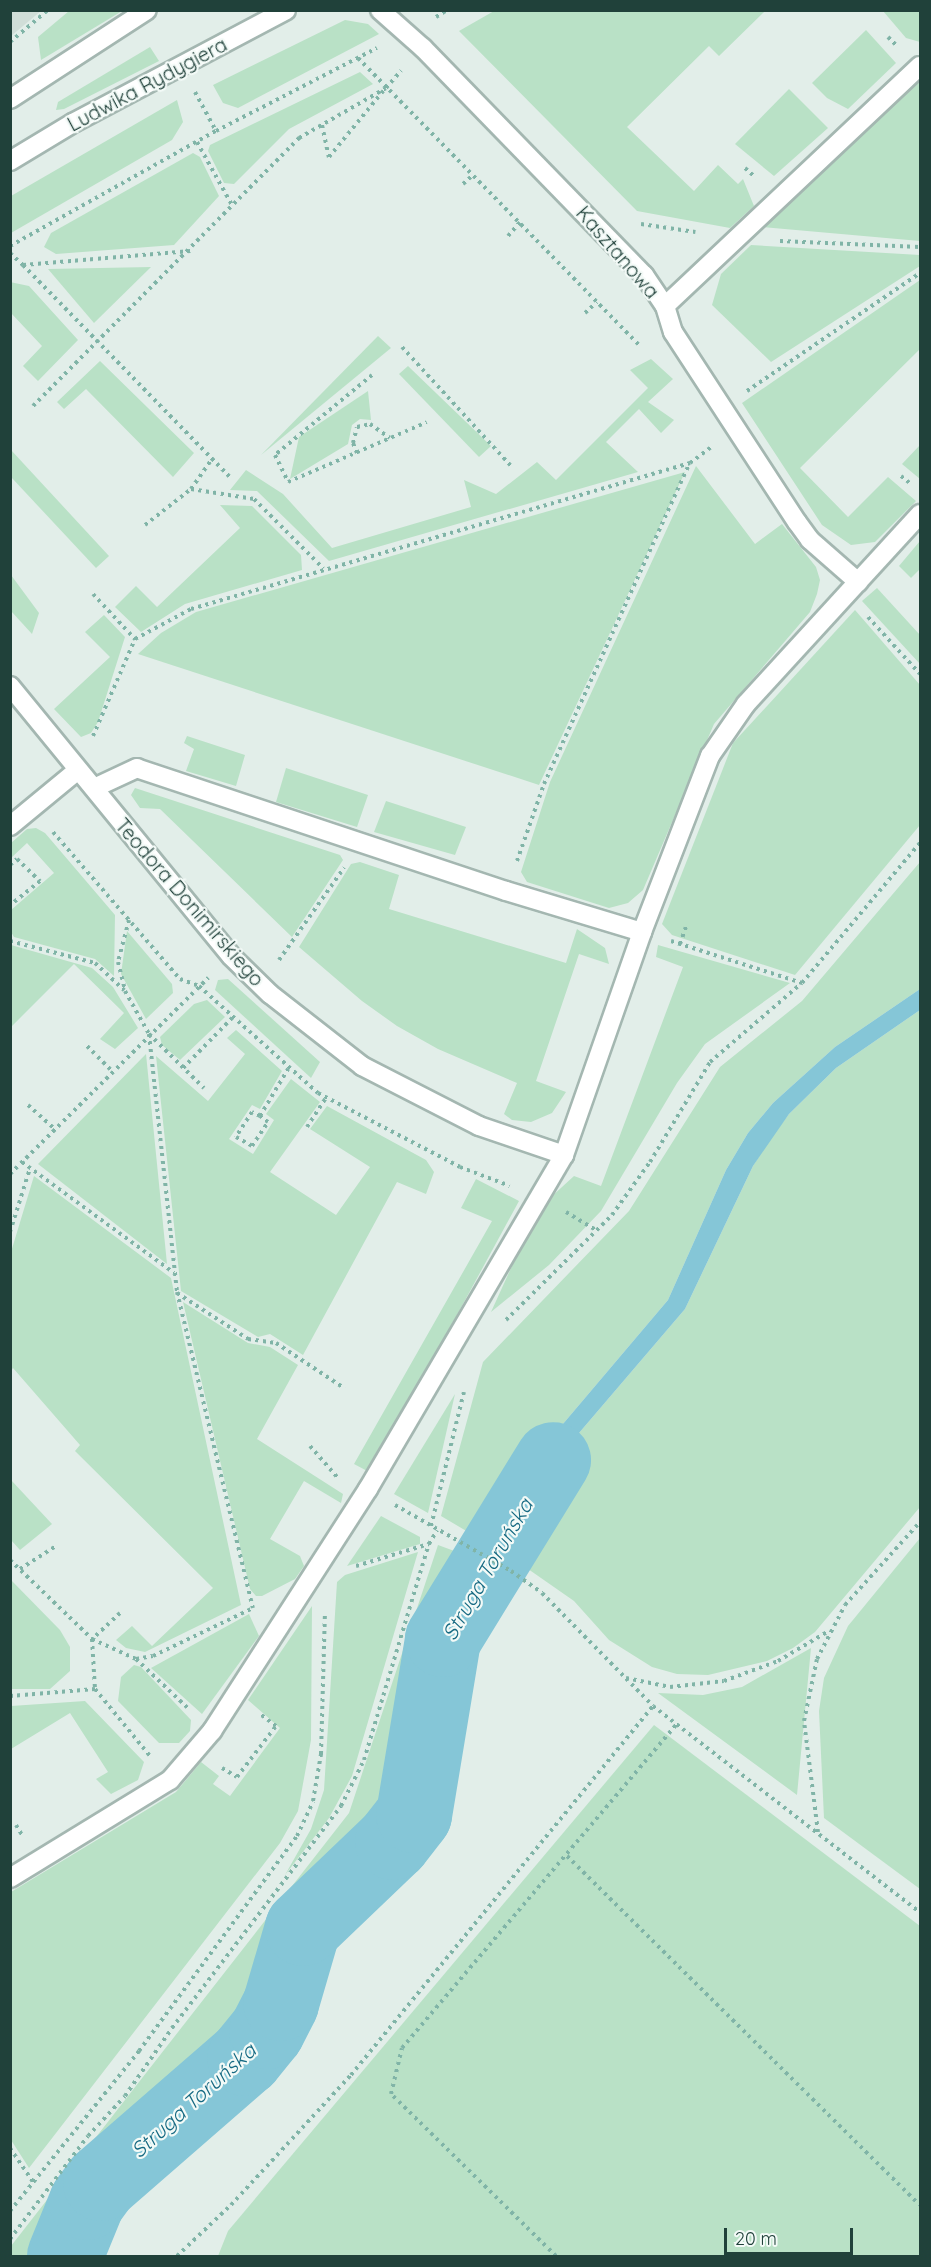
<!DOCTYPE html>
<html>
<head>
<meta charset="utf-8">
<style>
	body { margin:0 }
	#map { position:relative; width:931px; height:2267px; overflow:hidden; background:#e2eee9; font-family:Quicksand,sans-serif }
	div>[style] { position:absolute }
	.built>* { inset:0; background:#d0ded8 }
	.green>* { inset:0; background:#b9e1c6 }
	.water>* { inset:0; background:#85c6d7 }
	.river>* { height:76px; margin:-38px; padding:0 38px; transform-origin:38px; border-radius:38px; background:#85c6d7 }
	.path>* { height:4px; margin-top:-2px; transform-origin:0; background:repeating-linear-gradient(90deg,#80b4a7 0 3px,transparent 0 7.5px) }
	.roads { filter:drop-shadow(2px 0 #a4b7b1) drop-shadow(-2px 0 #a4b7b1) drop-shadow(0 2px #a4b7b1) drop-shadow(0 -2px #a4b7b1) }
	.minor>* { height:18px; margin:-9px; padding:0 9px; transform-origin:9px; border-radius:9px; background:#fff }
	span { translate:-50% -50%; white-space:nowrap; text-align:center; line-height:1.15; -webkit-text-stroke:4.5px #f3faf7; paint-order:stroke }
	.street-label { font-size:20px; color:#20413a }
	.water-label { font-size:21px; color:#156982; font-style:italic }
	.frame { position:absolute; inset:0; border:12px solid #20413a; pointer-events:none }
	.scale { position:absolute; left:724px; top:2228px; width:129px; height:27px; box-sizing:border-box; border:3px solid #20413a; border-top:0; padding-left:8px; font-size:18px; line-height:21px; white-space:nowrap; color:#20413a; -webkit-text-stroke:4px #f3faf7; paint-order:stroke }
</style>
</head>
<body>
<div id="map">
	<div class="built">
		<i style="clip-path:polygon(11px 10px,41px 10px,41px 11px,11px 36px)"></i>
	</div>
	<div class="green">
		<i style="clip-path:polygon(69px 11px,122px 11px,41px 60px,38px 37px)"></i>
		<i style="clip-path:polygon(494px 11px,765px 11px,719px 56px,709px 46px,627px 127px,694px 191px,718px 165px,738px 184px,743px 179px,754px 206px,730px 228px,637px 211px,459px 31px)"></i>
		<i style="clip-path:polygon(883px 11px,920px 11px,920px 42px,906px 38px)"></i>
		<i style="clip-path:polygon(345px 20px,368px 24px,379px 34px,238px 108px,223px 103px,213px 85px)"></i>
		<i style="clip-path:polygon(866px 30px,896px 63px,848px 109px,827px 98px,812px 83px)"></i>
		<i style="clip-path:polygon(150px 47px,159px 61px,64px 109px,56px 110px,58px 102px)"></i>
		<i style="clip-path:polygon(360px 72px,373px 84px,289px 129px,234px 184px,224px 183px,208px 151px,210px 145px)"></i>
		<i style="clip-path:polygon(920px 79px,920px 241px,762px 227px)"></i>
		<i style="clip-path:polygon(789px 89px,828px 128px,774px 176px,735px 144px)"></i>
		<i style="clip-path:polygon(177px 100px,183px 122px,172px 140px,11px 233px,11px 196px)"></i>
		<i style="clip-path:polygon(193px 153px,200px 157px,219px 196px,174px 245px,56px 254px,44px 247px,51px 233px)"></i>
		<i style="clip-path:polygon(751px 245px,920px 255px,920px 266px,771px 362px,712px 305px,721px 274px)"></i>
		<i style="clip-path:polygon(151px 267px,94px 323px,48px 269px)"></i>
		<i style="clip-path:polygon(920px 280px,920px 349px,800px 468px,848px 517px,888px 477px,916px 501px,875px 542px,851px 545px,822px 525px,742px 403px)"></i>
		<i style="clip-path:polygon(10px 282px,29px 286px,78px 340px,38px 381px,23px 366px,42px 346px,11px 313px)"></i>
		<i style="clip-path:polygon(378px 336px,391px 348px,261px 455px)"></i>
		<i style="clip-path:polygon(651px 359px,673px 379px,648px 402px,674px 420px,661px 433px,639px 409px,606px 442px,638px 472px,329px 561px,257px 491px,230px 490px,246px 470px,283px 494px,332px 548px,471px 507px,464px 480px,496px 494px,537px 462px,556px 480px,648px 388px,630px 370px)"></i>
		<i style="clip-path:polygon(100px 361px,194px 453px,173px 477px,86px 389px,64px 409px,57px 402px)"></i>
		<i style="clip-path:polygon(408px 366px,491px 446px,479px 457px,399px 374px)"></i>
		<i style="clip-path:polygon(368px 391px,371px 420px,360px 419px,352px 425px,348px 444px,290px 479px,299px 437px)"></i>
		<i style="clip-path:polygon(920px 445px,920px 479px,902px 464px)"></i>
		<i style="clip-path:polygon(11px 450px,109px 556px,96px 568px,11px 477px)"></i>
		<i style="clip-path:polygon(696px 466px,755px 544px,782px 524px,816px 567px,820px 580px,817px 594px,810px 612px,714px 724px,643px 890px,628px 903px,609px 908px,527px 882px,521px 872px,550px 782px)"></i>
		<i style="clip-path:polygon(685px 472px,539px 785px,138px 654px,161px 633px,196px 612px)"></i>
		<i style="clip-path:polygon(220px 505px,252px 506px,301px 555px,302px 570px,185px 604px,141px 632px,115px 607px,136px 586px,157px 607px,240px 528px)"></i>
		<i style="clip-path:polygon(920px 541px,920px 569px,911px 578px,899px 566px)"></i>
		<i style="clip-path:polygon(11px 575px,39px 613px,32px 634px,11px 611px)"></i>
		<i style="clip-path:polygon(877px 588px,920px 635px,920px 664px,862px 601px)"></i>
		<i style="clip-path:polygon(855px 610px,920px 685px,920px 825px,795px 975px,672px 935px,662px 924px,733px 743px)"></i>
		<i style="clip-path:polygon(104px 615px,125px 637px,98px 722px,91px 733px,81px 737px,54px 709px,110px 657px,85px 632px)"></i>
		<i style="clip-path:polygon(187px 736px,245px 755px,236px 786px,186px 771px,194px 749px,184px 743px)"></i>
		<i style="clip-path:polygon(286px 768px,368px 795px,357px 827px,276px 802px)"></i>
		<i style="clip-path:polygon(135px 788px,340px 855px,343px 860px,292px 937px,160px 809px,140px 808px,131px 795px)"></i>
		<i style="clip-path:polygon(386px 801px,466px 827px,455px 855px,374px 832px)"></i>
		<i style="clip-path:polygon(36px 828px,45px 833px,115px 915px,114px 976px,95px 959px,14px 937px,11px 932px,11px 910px,54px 873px,27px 843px,11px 858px,11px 843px,27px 829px)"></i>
		<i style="clip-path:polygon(360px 862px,399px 875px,389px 909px,566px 963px,577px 929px,605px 948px,609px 964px,579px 954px,536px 1081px,566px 1092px,552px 1113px,531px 1122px,512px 1120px,504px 1114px,517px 1083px,438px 1049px,397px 1026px,362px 1001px,299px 947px,351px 864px)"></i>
		<i style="clip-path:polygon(920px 862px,920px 989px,835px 1047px,773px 1103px,748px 1133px,726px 1170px,668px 1300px,557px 1431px,490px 1545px,441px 1516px,483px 1362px,629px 1211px,720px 1067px,802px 1001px)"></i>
		<i style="clip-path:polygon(127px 931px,172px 984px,173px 993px,146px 1019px,121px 974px)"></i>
		<i style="clip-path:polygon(11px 945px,92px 968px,113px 987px,138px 1028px,115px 1049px,100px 1039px,124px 1013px,74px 964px,11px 1027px)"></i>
		<i style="clip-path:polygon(658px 945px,790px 983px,705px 1044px,677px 1083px,601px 1211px,549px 1265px,491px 1312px,538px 1209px,574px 1176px,601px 1186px,683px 967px,656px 957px)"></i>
		<i style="clip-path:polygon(228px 979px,320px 1062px,311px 1078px,215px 990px,218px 980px)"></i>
		<i style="clip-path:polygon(207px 1000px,225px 1017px,180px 1060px,162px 1045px,160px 1037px,194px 1004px)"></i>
		<i style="clip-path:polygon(920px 1010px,920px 1507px,815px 1632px,793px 1648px,767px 1661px,708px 1675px,677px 1674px,652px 1667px,609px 1640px,574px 1601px,505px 1553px,579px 1433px,685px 1309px,753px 1166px,770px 1139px,789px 1114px,836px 1068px)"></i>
		<i style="clip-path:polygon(236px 1030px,282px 1071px,260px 1109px,252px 1105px,229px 1139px,253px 1154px,274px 1120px,266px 1114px,291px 1079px,320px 1102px,270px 1172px,336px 1215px,370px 1167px,310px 1129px,327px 1106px,426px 1160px,434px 1172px,426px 1194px,397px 1182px,303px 1355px,270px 1334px,258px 1337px,181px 1291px,156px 1056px,208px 1101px,245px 1054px,227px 1038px)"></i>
		<i style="clip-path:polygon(146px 1054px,167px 1264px,38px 1164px)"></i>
		<i style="clip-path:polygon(34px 1176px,171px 1278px,241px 1605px,145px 1652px,126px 1648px,116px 1640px,132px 1626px,152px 1646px,213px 1588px,75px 1451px,80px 1445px,13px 1368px,11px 1371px,11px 1252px)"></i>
		<i style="clip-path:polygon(476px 1179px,519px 1201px,371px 1473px,354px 1464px,492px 1221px,461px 1208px)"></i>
		<i style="clip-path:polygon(183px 1302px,248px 1343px,270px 1347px,298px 1365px,257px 1439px,343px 1494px,341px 1503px,304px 1481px,270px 1539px,300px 1556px,304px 1566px,295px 1579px,262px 1596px,256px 1596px,250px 1589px)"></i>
		<i style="clip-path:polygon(455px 1394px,428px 1513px,394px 1494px)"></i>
		<i style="clip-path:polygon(11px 1480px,52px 1524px,20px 1550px,11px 1540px)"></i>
		<i style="clip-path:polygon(381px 1516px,420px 1537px,420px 1544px,347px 1566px)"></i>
		<i style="clip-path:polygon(920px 1538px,920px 1889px,824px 1818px,819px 1711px,824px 1678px,848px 1626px)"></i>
		<i style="clip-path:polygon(438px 1545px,468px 1556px,446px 1596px,427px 1644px,414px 1785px,390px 1830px,320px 1899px,289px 1939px,253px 2030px,220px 2069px,95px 2178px,62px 2229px,50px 2256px,11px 2256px,11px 2246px,349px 1813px)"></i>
		<i style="clip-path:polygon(418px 1552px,352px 1776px,329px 1818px,285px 1875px,311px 1829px,324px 1790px,337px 1582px,345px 1575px)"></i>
		<i style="clip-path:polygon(11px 1580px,60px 1630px,70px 1647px,70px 1671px,50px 1689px,11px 1689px)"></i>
		<i style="clip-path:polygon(312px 1606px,311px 1740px,298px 1811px,280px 1843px,29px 2168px,11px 2140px,11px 1892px,176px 1792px,201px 1762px,219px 1776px,213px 1784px,230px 1796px,280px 1728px,248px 1700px)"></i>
		<i style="clip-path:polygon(249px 1614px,259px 1636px,202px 1714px,151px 1668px)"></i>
		<i style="clip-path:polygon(811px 1648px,797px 1795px,658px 1693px,703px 1695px,742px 1687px)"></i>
		<i style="clip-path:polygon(134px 1665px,141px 1667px,191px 1720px,190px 1731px,179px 1743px,159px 1743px,118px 1701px,121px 1677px)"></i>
		<i style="clip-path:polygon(85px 1701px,144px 1762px,138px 1780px,111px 1794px,96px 1779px,108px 1772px,70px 1713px,11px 1749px,11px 1706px)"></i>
		<i style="clip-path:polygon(654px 1725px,920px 1926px,920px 2256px,218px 2256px,228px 2231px)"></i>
	</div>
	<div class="water">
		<i style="clip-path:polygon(920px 989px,920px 1010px,836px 1068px,789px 1114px,753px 1166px,685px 1309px,579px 1433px,505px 1553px,490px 1545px,557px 1431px,668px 1300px,726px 1170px,748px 1133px,773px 1103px,835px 1047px)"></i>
	</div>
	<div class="river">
		<i style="left:65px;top:2256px;width:58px;rotate:-67.8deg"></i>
		<i style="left:87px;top:2202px;width:24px;rotate:-54deg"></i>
		<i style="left:101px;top:2183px;width:191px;rotate:-41deg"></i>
		<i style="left:245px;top:2058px;width:35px;rotate:-51deg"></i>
		<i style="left:267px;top:2031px;width:31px;rotate:-63deg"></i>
		<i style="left:281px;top:2003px;width:78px;rotate:-73.7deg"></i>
		<i style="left:303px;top:1928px;width:124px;rotate:-43.7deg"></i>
		<i style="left:393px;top:1842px;width:34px;rotate:-52deg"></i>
		<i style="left:414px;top:1815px;width:178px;rotate:-80.6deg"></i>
		<i style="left:443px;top:1639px;width:210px;rotate:-58.4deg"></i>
	</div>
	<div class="path">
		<i style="left:436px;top:17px;width:13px;rotate:-32deg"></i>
		<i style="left:888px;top:37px;width:11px;rotate:45deg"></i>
		<i style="left:10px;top:42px;width:50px;rotate:-40.1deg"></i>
		<i style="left:358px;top:58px;width:404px;rotate:45.6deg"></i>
		<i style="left:195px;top:92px;width:44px;rotate:61.7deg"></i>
		<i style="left:322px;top:125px;width:33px;rotate:78deg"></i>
		<i style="left:329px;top:157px;width:87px;rotate:-50.6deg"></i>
		<i style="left:197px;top:142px;width:74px;rotate:61deg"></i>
		<i style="left:745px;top:168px;width:15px;rotate:42deg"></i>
		<i style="left:463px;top:184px;width:13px;rotate:-42deg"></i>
		<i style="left:641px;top:224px;width:55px;rotate:8.4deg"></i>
		<i style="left:508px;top:236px;width:18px;rotate:-49deg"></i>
		<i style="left:780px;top:241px;width:140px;rotate:2.5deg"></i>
		<i style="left:10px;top:246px;width:236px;rotate:-29.2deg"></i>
		<i style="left:216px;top:131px;width:181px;rotate:-27.3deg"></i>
		<i style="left:10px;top:253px;width:18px;rotate:43deg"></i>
		<i style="left:23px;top:265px;width:168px;rotate:-4.8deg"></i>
		<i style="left:23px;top:265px;width:299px;rotate:45.7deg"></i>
		<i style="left:585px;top:313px;width:16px;rotate:-43deg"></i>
		<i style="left:402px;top:347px;width:163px;rotate:47.5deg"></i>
		<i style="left:372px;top:375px;width:126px;rotate:140.5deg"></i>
		<i style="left:275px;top:455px;width:30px;rotate:64deg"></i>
		<i style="left:288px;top:482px;width:151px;rotate:-23.3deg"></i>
		<i style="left:747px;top:391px;width:209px;rotate:-34.3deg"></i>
		<i style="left:33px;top:406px;width:378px;rotate:-45.2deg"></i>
		<i style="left:299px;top:138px;width:100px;rotate:-29.9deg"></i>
		<i style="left:386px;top:88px;width:23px;rotate:-49deg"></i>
		<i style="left:357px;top:453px;width:11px;rotate:-112deg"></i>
		<i style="left:353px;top:443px;width:16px;rotate:-76deg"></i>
		<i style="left:357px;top:427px;width:13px;rotate:-13deg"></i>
		<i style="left:370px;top:424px;width:24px;rotate:35deg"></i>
		<i style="left:901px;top:476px;width:14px;rotate:39deg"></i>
		<i style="left:191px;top:489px;width:37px;rotate:-55deg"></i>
		<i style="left:145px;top:525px;width:58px;rotate:-38deg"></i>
		<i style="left:191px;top:489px;width:64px;rotate:9deg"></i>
		<i style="left:254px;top:499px;width:98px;rotate:45deg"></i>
		<i style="left:93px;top:594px;width:62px;rotate:47deg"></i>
		<i style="left:868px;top:617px;width:77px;rotate:47.6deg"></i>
		<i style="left:93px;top:736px;width:106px;rotate:-66.6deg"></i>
		<i style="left:135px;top:639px;width:64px;rotate:-28.2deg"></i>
		<i style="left:191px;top:609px;width:520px;rotate:-16.31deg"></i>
		<i style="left:690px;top:463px;width:26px;rotate:-37deg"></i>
		<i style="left:53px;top:832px;width:194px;rotate:49.2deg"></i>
		<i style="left:180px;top:979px;width:20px;rotate:20deg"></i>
		<i style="left:199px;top:986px;width:160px;rotate:42deg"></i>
		<i style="left:318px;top:1093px;width:160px;rotate:27.5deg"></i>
		<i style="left:460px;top:1167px;width:53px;rotate:20.8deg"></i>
		<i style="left:517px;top:861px;width:82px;rotate:-70.7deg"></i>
		<i style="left:544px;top:784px;width:351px;rotate:-65.6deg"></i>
		<i style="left:10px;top:865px;width:9px;rotate:-41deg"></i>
		<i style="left:17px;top:859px;width:32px;rotate:44deg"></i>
		<i style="left:40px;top:881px;width:38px;rotate:141deg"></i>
		<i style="left:129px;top:920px;width:43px;rotate:104.7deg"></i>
		<i style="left:118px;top:962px;width:30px;rotate:76deg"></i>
		<i style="left:125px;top:991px;width:49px;rotate:60.8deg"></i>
		<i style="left:149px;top:1034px;width:77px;rotate:44.5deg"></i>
		<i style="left:10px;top:941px;width:88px;rotate:14.5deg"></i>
		<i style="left:95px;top:963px;width:40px;rotate:43deg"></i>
		<i style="left:671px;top:941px;width:138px;rotate:17.8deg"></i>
		<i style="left:680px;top:944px;width:21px;rotate:-71deg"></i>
		<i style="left:279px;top:960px;width:113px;rotate:-54.8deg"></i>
		<i style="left:149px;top:1034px;width:260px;rotate:83.8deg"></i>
		<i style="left:177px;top:1292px;width:325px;rotate:76.5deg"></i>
		<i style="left:87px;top:1046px;width:35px;rotate:45deg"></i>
		<i style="left:183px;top:1068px;width:74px;rotate:-45.5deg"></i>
		<i style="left:28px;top:1105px;width:36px;rotate:42deg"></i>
		<i style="left:260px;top:1116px;width:9px;rotate:-153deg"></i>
		<i style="left:252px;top:1112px;width:30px;rotate:123deg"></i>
		<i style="left:236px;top:1137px;width:18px;rotate:29deg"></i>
		<i style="left:252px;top:1146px;width:29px;rotate:-56deg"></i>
		<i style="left:268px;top:1122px;width:10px;rotate:-143deg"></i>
		<i style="left:260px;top:1116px;width:55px;rotate:-59.2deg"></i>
		<i style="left:307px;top:1127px;width:35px;rotate:-57deg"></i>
		<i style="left:22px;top:1162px;width:188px;rotate:36.1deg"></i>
		<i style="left:10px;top:1174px;width:279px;rotate:-44.7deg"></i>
		<i style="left:566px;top:1212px;width:35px;rotate:31deg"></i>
		<i style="left:10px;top:1232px;width:67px;rotate:-72.6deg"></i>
		<i style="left:177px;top:1293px;width:85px;rotate:32.9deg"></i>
		<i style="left:248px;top:1339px;width:28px;rotate:8deg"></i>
		<i style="left:276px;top:1343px;width:82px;rotate:33.5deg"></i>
		<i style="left:506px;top:1320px;width:149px;rotate:-44.7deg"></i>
		<i style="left:612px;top:1215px;width:65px;rotate:-54.4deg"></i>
		<i style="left:650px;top:1162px;width:117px;rotate:-59deg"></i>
		<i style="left:710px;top:1062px;width:121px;rotate:-40.7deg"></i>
		<i style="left:802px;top:983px;width:183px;rotate:-49.9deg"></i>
		<i style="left:310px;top:1446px;width:41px;rotate:48.9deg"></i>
		<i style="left:395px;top:1505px;width:133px;rotate:29.6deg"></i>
		<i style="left:511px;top:1571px;width:38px;rotate:35deg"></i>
		<i style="left:542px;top:1593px;width:158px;rotate:45.5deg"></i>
		<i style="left:653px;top:1706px;width:337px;rotate:37.7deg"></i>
		<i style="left:431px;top:1526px;width:138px;rotate:-76.2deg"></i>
		<i style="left:10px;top:1560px;width:114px;rotate:43.9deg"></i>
		<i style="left:92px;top:1639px;width:50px;rotate:86.6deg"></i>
		<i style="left:95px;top:1689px;width:85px;rotate:175.3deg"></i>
		<i style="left:356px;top:1566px;width:76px;rotate:-16.8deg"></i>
		<i style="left:20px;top:1569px;width:43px;rotate:-32.6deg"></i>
		<i style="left:120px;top:1613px;width:38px;rotate:137deg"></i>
		<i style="left:92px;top:1639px;width:48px;rotate:24.4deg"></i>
		<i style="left:136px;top:1659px;width:74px;rotate:43.4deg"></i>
		<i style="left:136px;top:1659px;width:17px;rotate:-10deg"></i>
		<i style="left:153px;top:1656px;width:111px;rotate:-25.6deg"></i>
		<i style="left:626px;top:1678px;width:45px;rotate:11.6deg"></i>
		<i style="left:670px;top:1687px;width:54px;rotate:-6.3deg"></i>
		<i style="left:724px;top:1681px;width:58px;rotate:-20.3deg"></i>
		<i style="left:778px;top:1661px;width:57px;rotate:-30.6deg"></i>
		<i style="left:95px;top:1689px;width:87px;rotate:50.6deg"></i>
		<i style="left:222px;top:1768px;width:17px;rotate:31deg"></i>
		<i style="left:237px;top:1777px;width:64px;rotate:-52.6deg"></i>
		<i style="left:276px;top:1726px;width:21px;rotate:-143deg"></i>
		<i style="left:16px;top:1825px;width:12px;rotate:59deg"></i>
		<i style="left:818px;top:1832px;width:112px;rotate:-97.2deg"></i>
		<i style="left:804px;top:1721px;width:63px;rotate:-78.2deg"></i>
		<i style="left:817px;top:1659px;width:61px;rotate:-62.6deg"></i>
		<i style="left:845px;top:1605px;width:112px;rotate:-47.9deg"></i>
		<i style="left:567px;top:1856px;width:496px;rotate:44.7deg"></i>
		<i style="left:10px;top:2148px;width:41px;rotate:55.9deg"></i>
		<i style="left:10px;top:2211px;width:206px;rotate:-51.1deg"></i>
		<i style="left:139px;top:2051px;width:267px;rotate:-53.7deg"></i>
		<i style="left:297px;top:1836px;width:38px;rotate:-65deg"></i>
		<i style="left:313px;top:1801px;width:48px;rotate:-80.3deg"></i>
		<i style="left:321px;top:1754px;width:139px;rotate:-88.4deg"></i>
		<i style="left:10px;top:2239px;width:129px;rotate:-52.9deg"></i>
		<i style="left:88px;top:2136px;width:54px;rotate:-47.2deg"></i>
		<i style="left:125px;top:2096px;width:83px;rotate:-55.3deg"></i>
		<i style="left:172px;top:2028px;width:279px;rotate:-52.7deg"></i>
		<i style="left:341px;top:1806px;width:51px;rotate:-63.4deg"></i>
		<i style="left:364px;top:1760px;width:226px;rotate:-73.3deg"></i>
		<i style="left:429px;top:1544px;width:16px;rotate:-60deg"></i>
		<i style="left:177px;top:2256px;width:74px;rotate:-43.4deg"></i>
		<i style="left:231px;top:2205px;width:177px;rotate:-47.3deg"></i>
		<i style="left:351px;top:2075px;width:477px;rotate:-50.7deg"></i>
		<i style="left:556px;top:2256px;width:231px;rotate:-135.5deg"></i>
		<i style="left:391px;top:2094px;width:47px;rotate:-76.6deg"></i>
		<i style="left:402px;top:2048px;width:425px;rotate:-49.7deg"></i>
	</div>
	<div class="roads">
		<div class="minor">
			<i style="left:380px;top:10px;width:57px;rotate:41.5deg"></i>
			<i style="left:423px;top:48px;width:317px;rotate:45.8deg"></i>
			<i style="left:644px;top:275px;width:37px;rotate:56deg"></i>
			<i style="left:665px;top:306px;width:27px;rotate:73deg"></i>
			<i style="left:673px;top:332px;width:227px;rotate:56.9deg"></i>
			<i style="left:797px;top:522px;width:22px;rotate:54deg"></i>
			<i style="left:810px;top:540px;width:64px;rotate:41.2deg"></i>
			<i style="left:10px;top:99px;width:163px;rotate:-33deg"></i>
			<i style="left:10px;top:161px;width:74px;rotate:-31.1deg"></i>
			<i style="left:73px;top:123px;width:241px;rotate:-27.9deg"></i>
			<i style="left:665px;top:306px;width:350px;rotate:-43.3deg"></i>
			<i style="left:10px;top:686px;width:349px;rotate:50.7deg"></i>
			<i style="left:231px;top:956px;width:54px;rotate:44.3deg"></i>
			<i style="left:270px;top:994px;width:117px;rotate:38deg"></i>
			<i style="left:362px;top:1066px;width:131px;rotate:27.1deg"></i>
			<i style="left:479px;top:1126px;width:90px;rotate:18.8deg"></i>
			<i style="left:10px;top:826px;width:88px;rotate:-39.5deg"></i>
			<i style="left:642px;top:932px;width:189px;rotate:-68.9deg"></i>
			<i style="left:710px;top:756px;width:63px;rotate:-55.3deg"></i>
			<i style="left:746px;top:704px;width:258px;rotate:-47.5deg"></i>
			<i style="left:10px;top:1878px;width:188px;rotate:-31.5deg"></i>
			<i style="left:170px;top:1780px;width:65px;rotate:-49.4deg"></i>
			<i style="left:212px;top:1731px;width:288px;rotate:-57.2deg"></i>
			<i style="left:368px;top:1489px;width:387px;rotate:-59.6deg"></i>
			<i style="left:564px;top:1155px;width:236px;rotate:-70.7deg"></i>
			<i style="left:642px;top:932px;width:142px;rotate:-163.2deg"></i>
			<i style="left:506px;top:891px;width:389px;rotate:-161.6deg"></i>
			<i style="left:137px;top:768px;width:47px;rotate:155.1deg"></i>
		</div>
	</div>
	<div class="street-label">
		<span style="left:147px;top:84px;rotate:-28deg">Ludwika Rydygiera</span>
		<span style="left:618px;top:252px;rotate:49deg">Kasztanowa</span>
		<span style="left:190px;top:902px;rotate:49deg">Teodora Donimirskiego</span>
	</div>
	<div class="water-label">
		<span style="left:487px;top:1569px;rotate:-60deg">Struga Toruńska</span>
		<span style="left:193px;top:2100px;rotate:-42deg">Struga Toruńska</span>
	</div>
	<div class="frame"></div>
	<div class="scale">20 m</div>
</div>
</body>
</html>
